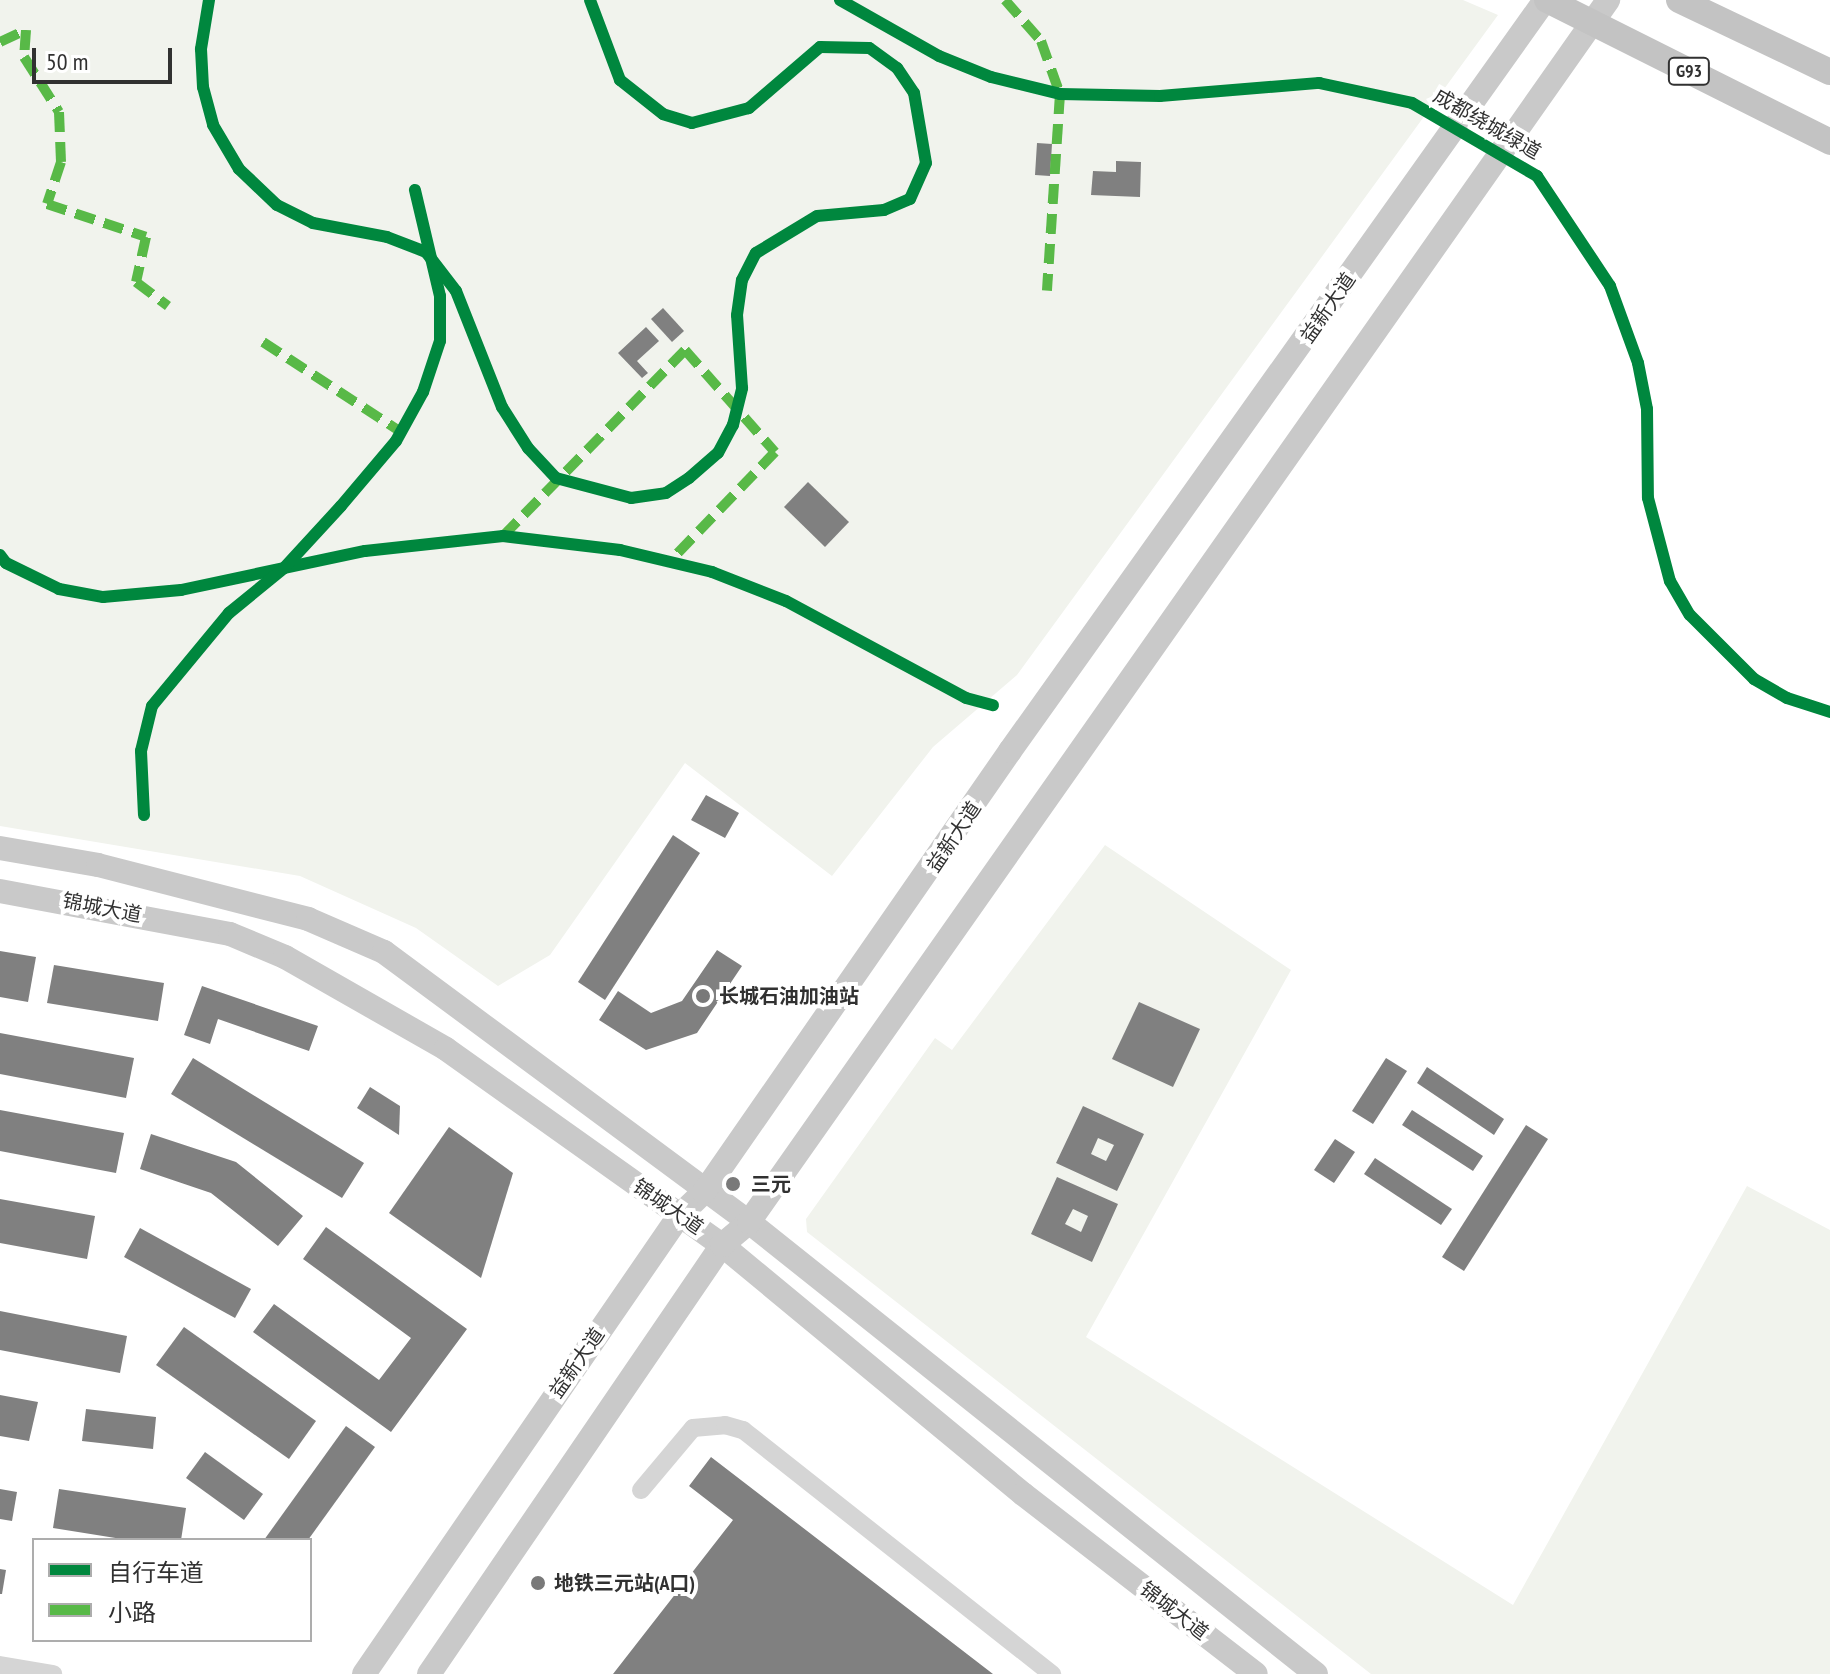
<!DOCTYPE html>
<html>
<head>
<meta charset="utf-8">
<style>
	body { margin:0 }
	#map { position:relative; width:1830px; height:1674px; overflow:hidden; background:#fff; font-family:"PT Sans Narrow","Noto Sans SC",sans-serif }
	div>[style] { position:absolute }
	.green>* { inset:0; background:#f1f3ed }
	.building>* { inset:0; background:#808080 }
	.minor>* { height:18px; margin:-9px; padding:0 9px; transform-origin:9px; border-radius:9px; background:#d5d5d5 }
	.major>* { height:24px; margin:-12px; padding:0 12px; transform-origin:12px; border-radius:12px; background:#c9c9c9 }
	.highway>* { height:26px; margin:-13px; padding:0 13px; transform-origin:13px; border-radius:13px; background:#c3c3c3 }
	.quiet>* { height:10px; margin-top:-5px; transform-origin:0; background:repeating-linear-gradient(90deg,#58b947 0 20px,transparent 0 30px) }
	.cycleway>* { height:12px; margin:-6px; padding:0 6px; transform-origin:6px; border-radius:6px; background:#00873e }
	.dots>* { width:22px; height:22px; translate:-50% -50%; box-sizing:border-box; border:4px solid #fff; border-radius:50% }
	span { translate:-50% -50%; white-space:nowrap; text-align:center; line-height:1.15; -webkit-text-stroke:8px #fff; paint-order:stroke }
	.shield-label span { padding:2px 6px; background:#fff; border:2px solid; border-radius:6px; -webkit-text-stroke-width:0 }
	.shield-label { font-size:18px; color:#313131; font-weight:700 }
	.street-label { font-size:20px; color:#313131 }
	.poi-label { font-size:20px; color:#313131; font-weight:700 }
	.left { translate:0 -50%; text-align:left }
	.legend { position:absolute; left:32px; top:1538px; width:280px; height:104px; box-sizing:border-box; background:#fff; border:2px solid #adadad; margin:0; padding:10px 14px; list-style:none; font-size:24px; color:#313131 }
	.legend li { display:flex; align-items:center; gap:16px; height:40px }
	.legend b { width:40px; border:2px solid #adadad }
	.scale { position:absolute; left:32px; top:48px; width:140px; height:36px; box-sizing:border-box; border:4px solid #313131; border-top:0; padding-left:10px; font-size:24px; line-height:28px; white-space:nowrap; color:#313131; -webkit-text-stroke:6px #fff; paint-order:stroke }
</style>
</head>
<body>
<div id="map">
	<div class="green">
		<i style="clip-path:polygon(0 0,1463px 0,1498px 15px,1017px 675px,933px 747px,832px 876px,685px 763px,550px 955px,498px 986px,416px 928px,300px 876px,0 826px)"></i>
		<i style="clip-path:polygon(1105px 845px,1291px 970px,1086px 1337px,1513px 1605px,1747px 1186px,1830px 1230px,1830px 1674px,1371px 1674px,807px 1232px,806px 1219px,935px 1038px,952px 1050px)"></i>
	</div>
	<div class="building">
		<i style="clip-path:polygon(1037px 143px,1052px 144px,1050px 176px,1035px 175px)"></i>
		<i style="clip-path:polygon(1116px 161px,1141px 162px,1140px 197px,1091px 195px,1093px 171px,1116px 172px)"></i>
		<i style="clip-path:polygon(663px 308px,684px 331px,672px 342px,651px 319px)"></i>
		<i style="clip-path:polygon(646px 327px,659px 341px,637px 361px,648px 373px,642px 378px,618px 353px)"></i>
		<i style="clip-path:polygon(808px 482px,849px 522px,825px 547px,784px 507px)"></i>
		<i style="clip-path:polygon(706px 795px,739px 813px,725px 838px,691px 820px)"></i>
		<i style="clip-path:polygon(673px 835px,700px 853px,605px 1000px,578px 982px)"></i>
		<i style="clip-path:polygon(717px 950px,742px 966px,697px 1033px,646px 1050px,599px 1020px,618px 991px,651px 1013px,682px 1001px)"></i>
		<i style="clip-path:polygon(0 951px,36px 957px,28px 1002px,0 997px)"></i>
		<i style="clip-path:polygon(54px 965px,164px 983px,158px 1021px,47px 1003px)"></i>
		<i style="clip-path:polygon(202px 986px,318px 1026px,309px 1051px,218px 1019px,210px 1044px,184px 1035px)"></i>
		<i style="clip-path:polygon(1139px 1002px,1200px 1029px,1173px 1087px,1112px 1059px)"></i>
		<i style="clip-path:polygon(0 1033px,134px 1058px,126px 1098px,0 1074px)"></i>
		<i style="clip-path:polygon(193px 1058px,364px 1163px,342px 1198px,171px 1094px)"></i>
		<i style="clip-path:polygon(1386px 1058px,1407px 1071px,1373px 1124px,1352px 1111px)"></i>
		<i style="clip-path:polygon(1427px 1067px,1504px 1119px,1494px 1135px,1417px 1083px)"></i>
		<i style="clip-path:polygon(370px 1087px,400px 1106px,399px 1135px,357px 1108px)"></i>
		<i style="clip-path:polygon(evenodd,1083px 1106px,1144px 1134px,1117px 1191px,1056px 1163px,1083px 1106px,1098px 1138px,1114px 1145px,1106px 1161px,1091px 1154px,1098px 1138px)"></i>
		<i style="clip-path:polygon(0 1110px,124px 1133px,116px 1173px,0 1151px)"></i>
		<i style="clip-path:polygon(1412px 1110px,1483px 1156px,1473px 1171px,1402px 1125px)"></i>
		<i style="clip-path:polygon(1526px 1125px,1548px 1139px,1464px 1271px,1442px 1257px)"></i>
		<i style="clip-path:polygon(449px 1127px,513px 1173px,481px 1278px,389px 1213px)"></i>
		<i style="clip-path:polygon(151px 1134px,236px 1162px,303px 1216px,278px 1246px,211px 1193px,140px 1169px)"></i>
		<i style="clip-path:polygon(1335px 1139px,1355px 1152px,1334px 1183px,1314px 1170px)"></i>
		<i style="clip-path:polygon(1375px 1158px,1452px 1209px,1441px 1225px,1364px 1174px)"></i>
		<i style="clip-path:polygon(evenodd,1057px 1177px,1118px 1204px,1092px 1262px,1031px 1234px,1057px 1177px,1073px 1209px,1088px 1216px,1081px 1232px,1065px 1224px,1073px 1209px)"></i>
		<i style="clip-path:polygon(0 1199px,95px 1216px,87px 1259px,0 1243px)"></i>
		<i style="clip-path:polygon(326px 1227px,467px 1329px,391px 1432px,253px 1332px,274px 1304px,379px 1380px,411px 1338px,303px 1259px)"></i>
		<i style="clip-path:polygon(140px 1228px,251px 1289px,235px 1318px,124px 1257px)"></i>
		<i style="clip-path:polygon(0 1311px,127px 1336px,120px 1373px,0 1350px)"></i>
		<i style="clip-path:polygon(184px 1327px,316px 1421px,289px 1459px,156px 1365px)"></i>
		<i style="clip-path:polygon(0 1395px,38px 1402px,29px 1441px,0 1436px)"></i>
		<i style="clip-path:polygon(86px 1409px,156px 1417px,153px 1449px,82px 1441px)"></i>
		<i style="clip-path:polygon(346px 1426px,375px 1447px,308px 1540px,264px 1540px)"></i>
		<i style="clip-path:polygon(205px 1452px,263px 1494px,244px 1520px,186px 1478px)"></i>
		<i style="clip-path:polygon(711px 1457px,993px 1674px,613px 1674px,733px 1520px,689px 1486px)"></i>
		<i style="clip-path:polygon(0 1489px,17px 1492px,12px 1521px,0 1519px)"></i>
		<i style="clip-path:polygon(59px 1489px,186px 1508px,181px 1540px,128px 1540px,53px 1528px)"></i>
		<i style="clip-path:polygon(0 1569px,6px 1570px,2px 1594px,0 1594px)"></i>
	</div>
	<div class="minor">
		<i style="left:641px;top:1490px;width:81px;rotate:-50deg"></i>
		<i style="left:693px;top:1428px;width:32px;rotate:-5deg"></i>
		<i style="left:725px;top:1425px;width:19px;rotate:16deg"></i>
		<i style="left:743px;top:1430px;width:394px;rotate:38.3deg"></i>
		<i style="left:0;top:1665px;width:54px;rotate:9.6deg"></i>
	</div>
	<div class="major">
		<i style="left:0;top:848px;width:99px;rotate:9.8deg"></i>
		<i style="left:98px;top:865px;width:217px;rotate:14.4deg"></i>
		<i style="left:308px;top:919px;width:83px;rotate:23.5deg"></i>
		<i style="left:384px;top:952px;width:454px;rotate:36.5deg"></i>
		<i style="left:749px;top:1222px;width:725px;rotate:38.56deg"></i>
		<i style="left:0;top:891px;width:234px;rotate:10.6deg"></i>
		<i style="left:230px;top:934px;width:60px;rotate:22.7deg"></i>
		<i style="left:285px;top:957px;width:185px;rotate:29.7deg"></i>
		<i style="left:446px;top:1049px;width:339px;rotate:35.4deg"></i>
		<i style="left:722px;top:1245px;width:391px;rotate:39.6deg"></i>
		<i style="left:1023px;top:1494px;width:294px;rotate:37.7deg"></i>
		<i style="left:364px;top:1674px;width:556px;rotate:-55.48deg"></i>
		<i style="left:679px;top:1216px;width:35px;rotate:-44deg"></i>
		<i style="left:704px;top:1192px;width:537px;rotate:-55.24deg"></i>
		<i style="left:1010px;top:751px;width:922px;rotate:-54.53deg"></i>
		<i style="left:429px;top:1674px;width:520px;rotate:-55.67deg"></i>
		<i style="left:722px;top:1245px;width:35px;rotate:-40deg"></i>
		<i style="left:749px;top:1222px;width:1494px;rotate:-54.89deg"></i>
	</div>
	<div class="highway">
		<i style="left:1547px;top:0;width:317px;rotate:26.6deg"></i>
		<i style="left:1679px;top:0;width:167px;rotate:25.5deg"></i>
	</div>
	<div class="quiet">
		<i style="left:1005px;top:0;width:55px;rotate:48.7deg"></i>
		<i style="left:1041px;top:41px;width:56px;rotate:70.3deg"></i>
		<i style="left:1060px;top:94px;width:197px;rotate:93.8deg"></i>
		<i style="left:0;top:42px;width:29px;rotate:-25deg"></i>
		<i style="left:26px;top:30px;width:27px;rotate:94deg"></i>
		<i style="left:24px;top:57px;width:65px;rotate:57.5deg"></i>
		<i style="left:59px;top:112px;width:50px;rotate:87.7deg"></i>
		<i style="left:61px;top:162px;width:44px;rotate:108.4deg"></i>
		<i style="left:47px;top:204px;width:104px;rotate:18.4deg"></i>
		<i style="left:146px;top:237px;width:46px;rotate:102.5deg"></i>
		<i style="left:136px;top:282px;width:40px;rotate:37deg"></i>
		<i style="left:263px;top:342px;width:165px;rotate:33.1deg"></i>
		<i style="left:503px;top:536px;width:260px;rotate:-45.6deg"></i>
		<i style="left:685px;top:350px;width:136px;rotate:48.6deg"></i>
		<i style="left:775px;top:452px;width:153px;rotate:133.9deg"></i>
	</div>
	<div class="cycleway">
		<i style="left:209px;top:0;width:50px;rotate:99.3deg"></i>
		<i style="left:201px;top:49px;width:38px;rotate:87deg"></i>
		<i style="left:203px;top:87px;width:39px;rotate:75deg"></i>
		<i style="left:213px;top:125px;width:51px;rotate:59.4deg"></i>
		<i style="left:239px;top:169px;width:52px;rotate:43.5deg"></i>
		<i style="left:277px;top:205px;width:40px;rotate:26.6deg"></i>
		<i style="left:313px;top:223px;width:75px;rotate:10.7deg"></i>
		<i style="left:387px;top:237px;width:42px;rotate:21deg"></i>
		<i style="left:426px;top:252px;width:49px;rotate:52.4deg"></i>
		<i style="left:456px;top:291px;width:125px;rotate:68.4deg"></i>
		<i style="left:502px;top:407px;width:49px;rotate:57.6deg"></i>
		<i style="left:528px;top:448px;width:41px;rotate:47deg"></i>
		<i style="left:556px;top:478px;width:78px;rotate:14.9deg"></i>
		<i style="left:631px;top:498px;width:35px;rotate:-8deg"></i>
		<i style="left:666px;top:493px;width:27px;rotate:-33deg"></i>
		<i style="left:689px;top:478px;width:38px;rotate:-41deg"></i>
		<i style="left:718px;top:453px;width:32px;rotate:-62deg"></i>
		<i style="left:733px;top:425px;width:38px;rotate:-76deg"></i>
		<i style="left:742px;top:388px;width:73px;rotate:-93.9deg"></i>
		<i style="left:737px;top:315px;width:35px;rotate:-82deg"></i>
		<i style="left:742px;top:280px;width:30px;rotate:-63deg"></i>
		<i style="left:756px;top:253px;width:71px;rotate:-31.2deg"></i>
		<i style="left:817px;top:216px;width:67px;rotate:-5.1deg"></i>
		<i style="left:884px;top:210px;width:28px;rotate:-23deg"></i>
		<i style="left:910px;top:199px;width:39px;rotate:-66deg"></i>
		<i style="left:926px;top:163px;width:71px;rotate:-99.7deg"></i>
		<i style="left:914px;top:93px;width:30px;rotate:-124deg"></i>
		<i style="left:897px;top:68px;width:34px;rotate:-144deg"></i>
		<i style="left:869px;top:48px;width:49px;rotate:-178.8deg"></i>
		<i style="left:820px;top:47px;width:94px;rotate:139.3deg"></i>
		<i style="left:749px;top:108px;width:59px;rotate:165.3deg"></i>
		<i style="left:692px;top:123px;width:30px;rotate:-163deg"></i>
		<i style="left:663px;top:114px;width:55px;rotate:-141.7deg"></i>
		<i style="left:620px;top:80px;width:85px;rotate:-110.6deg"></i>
		<i style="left:840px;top:0;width:114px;rotate:29.5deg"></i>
		<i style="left:939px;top:56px;width:56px;rotate:22deg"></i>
		<i style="left:991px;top:77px;width:71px;rotate:13.8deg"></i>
		<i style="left:1060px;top:94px;width:100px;rotate:1.1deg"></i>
		<i style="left:1160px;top:96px;width:160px;rotate:-4.7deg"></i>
		<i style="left:1319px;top:83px;width:95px;rotate:12.1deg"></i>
		<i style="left:1412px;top:103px;width:145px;rotate:30.3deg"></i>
		<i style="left:1537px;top:176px;width:132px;rotate:56.4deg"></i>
		<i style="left:1610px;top:286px;width:82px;rotate:70deg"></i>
		<i style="left:1638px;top:363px;width:47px;rotate:78.9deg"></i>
		<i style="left:1647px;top:409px;width:89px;rotate:89.4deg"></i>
		<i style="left:1648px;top:498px;width:86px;rotate:75.2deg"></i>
		<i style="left:1670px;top:581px;width:39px;rotate:60deg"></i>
		<i style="left:1690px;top:615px;width:91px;rotate:45deg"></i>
		<i style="left:1754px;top:679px;width:38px;rotate:30deg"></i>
		<i style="left:1787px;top:698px;width:45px;rotate:18deg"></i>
		<i style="left:0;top:555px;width:10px;rotate:53deg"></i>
		<i style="left:6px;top:563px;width:59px;rotate:26.1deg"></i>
		<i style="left:59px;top:589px;width:45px;rotate:10.3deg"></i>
		<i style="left:103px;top:597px;width:78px;rotate:-5.1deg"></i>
		<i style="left:181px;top:590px;width:188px;rotate:-12deg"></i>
		<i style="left:365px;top:551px;width:139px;rotate:-6.2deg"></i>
		<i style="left:503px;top:536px;width:118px;rotate:6.8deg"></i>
		<i style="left:620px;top:550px;width:95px;rotate:13.4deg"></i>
		<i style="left:712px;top:572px;width:79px;rotate:21.4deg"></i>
		<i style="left:786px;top:601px;width:204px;rotate:28.3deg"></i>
		<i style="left:966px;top:698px;width:28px;rotate:15deg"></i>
		<i style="left:144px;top:815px;width:64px;rotate:-92.7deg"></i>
		<i style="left:141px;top:751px;width:46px;rotate:-76.3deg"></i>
		<i style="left:152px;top:706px;width:121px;rotate:-50.4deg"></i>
		<i style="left:229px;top:613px;width:71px;rotate:-39.3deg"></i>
		<i style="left:284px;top:568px;width:84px;rotate:-47.4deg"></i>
		<i style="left:341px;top:506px;width:85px;rotate:-49.8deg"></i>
		<i style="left:396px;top:441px;width:56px;rotate:-61.1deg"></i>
		<i style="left:423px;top:392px;width:54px;rotate:-71.6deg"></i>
		<i style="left:440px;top:341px;width:45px;rotate:-90deg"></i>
		<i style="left:440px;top:296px;width:109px;rotate:-103.3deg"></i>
	</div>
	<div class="dots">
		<i style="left:703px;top:996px;background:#797979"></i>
		<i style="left:733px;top:1184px;background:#797979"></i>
		<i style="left:538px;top:1583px;background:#797979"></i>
	</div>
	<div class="shield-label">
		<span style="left:1689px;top:71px">G93</span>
	</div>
	<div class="street-label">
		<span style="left:1487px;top:124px;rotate:30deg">成都绕城绿道</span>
		<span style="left:1328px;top:308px;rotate:-55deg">益新大道</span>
		<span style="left:954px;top:837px;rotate:-56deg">益新大道</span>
		<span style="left:102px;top:908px;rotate:11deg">锦城大道</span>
		<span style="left:668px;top:1207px;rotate:35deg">锦城大道</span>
		<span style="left:577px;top:1363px;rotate:-55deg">益新大道</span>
		<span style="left:1174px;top:1611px;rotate:38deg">锦城大道</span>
	</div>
	<div class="poi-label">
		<span class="left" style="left:719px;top:996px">长城石油加油站</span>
		<span class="left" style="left:751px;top:1184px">三元</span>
		<span class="left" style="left:554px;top:1583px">地铁三元站(A口)</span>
	</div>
	<ul class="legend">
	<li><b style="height:10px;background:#00873e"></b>自行车道</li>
	<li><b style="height:10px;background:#58b947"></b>小路</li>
	</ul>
	<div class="scale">50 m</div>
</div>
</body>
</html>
